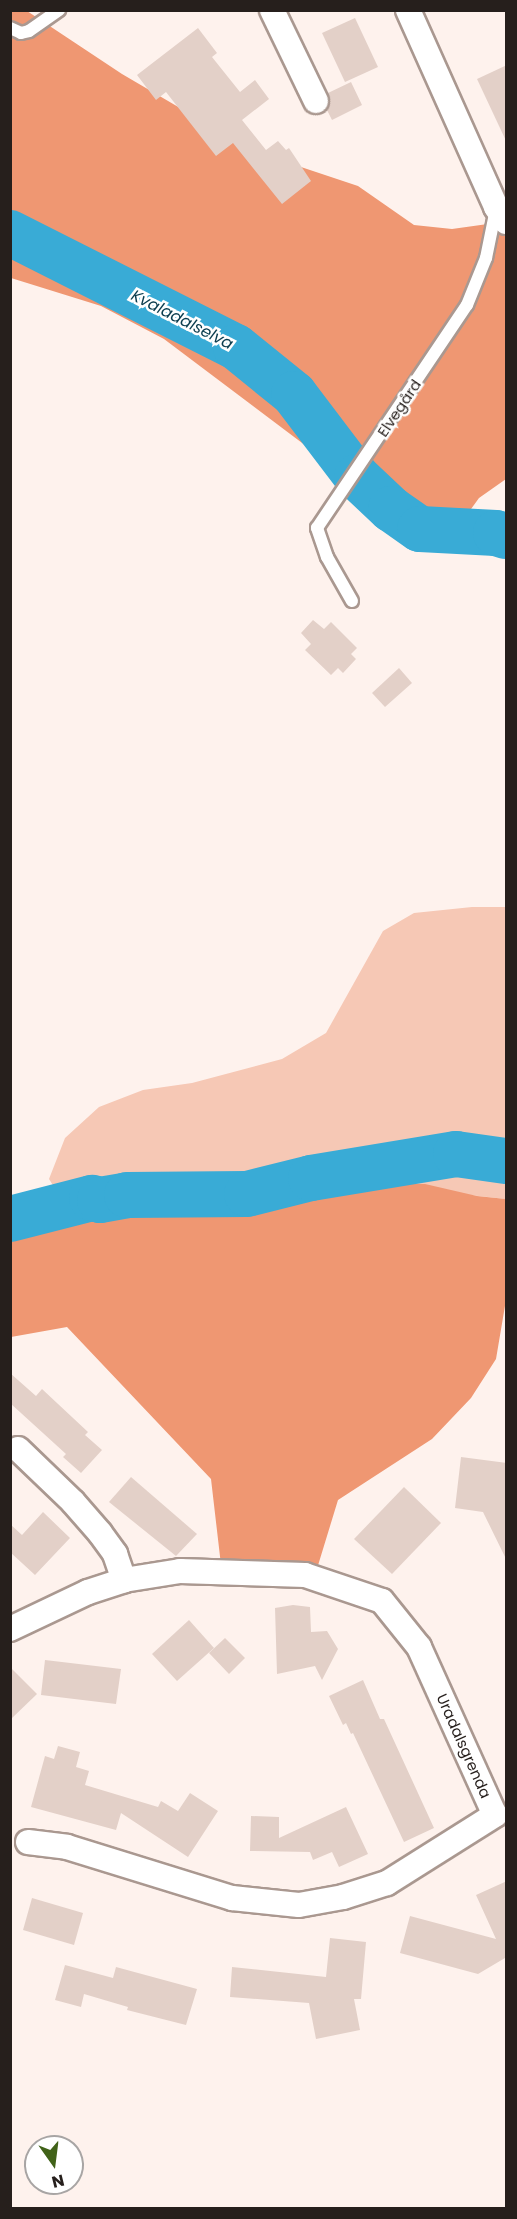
<!DOCTYPE html>
<html>
<head>
<meta charset="utf-8">
<style>
	body { margin:0 }
	#map { position:relative; width:517px; height:2219px; overflow:hidden; background:#fef2ed; font-family:Poppins,sans-serif }
	div>[style] { position:absolute }
	.green>* { inset:0; background:#f6c8b5 }
	.forest>* { inset:0; background:#ef9772 }
	.river>* { height:46px; margin:-23px; padding:0 23px; transform-origin:23px; border-radius:23px; background:#39abd6 }
	.building>* { inset:0; background:#e3d0c8 }
	.roads { filter:drop-shadow(2px 0 #aa9890) drop-shadow(-2px 0 #aa9890) drop-shadow(0 2px #aa9890) drop-shadow(0 -2px #aa9890) }
	.service>* { height:12px; margin:-6px; padding:0 6px; transform-origin:6px; border-radius:6px; background:#fff }
	.minor>* { height:24px; margin:-12px; padding:0 12px; transform-origin:12px; border-radius:12px; background:#fff }
	span { translate:-50% -50%; white-space:nowrap; text-align:center; line-height:1.15; -webkit-text-stroke:5px #fff; paint-order:stroke }
	.street-label { font-size:15px; color:#261f1c }
	.water-label { font-size:16px; color:#0a3c4e; font-style:italic }
	.frame { position:absolute; inset:0; border:12px solid #261f1c; pointer-events:none }
	.north { position:absolute; left:24px; top:2135px; width:60px; height:60px; box-sizing:border-box; background:#fff; border:2px solid #a8a5a4; border-radius:50%; rotate:166deg; font-size:16px; font-weight:700; line-height:24px; text-align:center; color:#261f1c }
	.north::after { content:''; display:block; margin:auto; width:21px; height:27px; background:#416218; clip-path:polygon(50% 0,100% 100%,50% 72%,0 100%) }
</style>
</head>
<body>
<div id="map">
	<div class="green">
		<i style="clip-path:polygon(472px 907px,506px 907px,506px 1199px,311px 1178px,247px 1194px,127px 1195px,100px 1200px,91px 1198px,66px 1206px,49px 1179px,65px 1138px,99px 1107px,143px 1090px,192px 1083px,282px 1059px,326px 1033px,383px 931px,414px 913px)"></i>
	</div>
	<div class="forest">
		<i style="clip-path:polygon(11px 11px,27px 11px,122px 74px,180px 108px,295px 165px,358px 186px,414px 225px,452px 229px,502px 222px,506px 230px,506px 479px,479px 498px,453px 534px,420px 529px,363px 490px,361px 483px,326px 461px,164px 339px,101px 306px,11px 278px)"></i>
		<i style="clip-path:polygon(311px 1178px,361px 1183px,425px 1184px,477px 1196px,506px 1199px,506px 1300px,496px 1359px,471px 1398px,432px 1439px,338px 1500px,316px 1572px,221px 1565px,211px 1479px,67px 1327px,11px 1337px,11px 1219px,92px 1198px,100px 1200px,127px 1195px,247px 1194px)"></i>
	</div>
	<div class="river">
		<i style="left:10px;top:233px;width:253px;rotate:26.8deg"></i>
		<i style="left:236px;top:347px;width:75px;rotate:39deg"></i>
		<i style="left:294px;top:394px;width:104px;rotate:52.8deg"></i>
		<i style="left:357px;top:477px;width:47px;rotate:43.3deg"></i>
		<i style="left:391px;top:509px;width:35px;rotate:35deg"></i>
		<i style="left:420px;top:529px;width:76px;rotate:3deg"></i>
		<i style="left:496px;top:533px;width:10px;rotate:17deg"></i>
		<i style="left:10px;top:1219px;width:85px;rotate:-14.4deg"></i>
		<i style="left:92px;top:1198px;width:8px;rotate:14deg"></i>
		<i style="left:100px;top:1200px;width:27px;rotate:-10deg"></i>
		<i style="left:127px;top:1195px;width:120px;rotate:-0.5deg"></i>
		<i style="left:247px;top:1194px;width:66px;rotate:-14deg"></i>
		<i style="left:311px;top:1178px;width:147px;rotate:-9.4deg"></i>
		<i style="left:456px;top:1154px;width:50px;rotate:8deg"></i>
	</div>
	<div class="building">
		<i style="clip-path:polygon(355px 18px,378px 67px,345px 82px,322px 33px)"></i>
		<i style="clip-path:polygon(198px 28px,217px 53px,212px 57px,240px 92px,255px 80px,269px 99px,242px 120px,266px 150px,278px 141px,286px 150px,289px 148px,311px 181px,282px 204px,233px 143px,216px 156px,166px 92px,156px 100px,137px 75px)"></i>
		<i style="clip-path:polygon(507px 65px,507px 143px,477px 79px)"></i>
		<i style="clip-path:polygon(351px 82px,362px 105px,332px 120px,327px 110px,330px 101px,328px 93px)"></i>
		<i style="clip-path:polygon(313px 620px,324px 629px,331px 622px,357px 648px,351px 654px,356px 659px,343px 673px,338px 668px,331px 675px,305px 650px,311px 644px,301px 633px)"></i>
		<i style="clip-path:polygon(399px 668px,412px 683px,385px 707px,372px 693px)"></i>
		<i style="clip-path:polygon(10px 1373px,36px 1396px,42px 1389px,88px 1432px,85px 1435px,102px 1450px,81px 1473px,63px 1457px,66px 1454px,10px 1403px)"></i>
		<i style="clip-path:polygon(461px 1457px,507px 1463px,507px 1561px,483px 1512px,455px 1508px)"></i>
		<i style="clip-path:polygon(131px 1477px,197px 1534px,176px 1556px,109px 1502px)"></i>
		<i style="clip-path:polygon(404px 1487px,441px 1523px,392px 1574px,354px 1539px)"></i>
		<i style="clip-path:polygon(43px 1512px,70px 1538px,35px 1575px,10px 1552px,10px 1524px,22px 1535px)"></i>
		<i style="clip-path:polygon(293px 1605px,310px 1607px,311px 1632px,327px 1631px,338px 1649px,322px 1680px,315px 1666px,277px 1674px,275px 1608px)"></i>
		<i style="clip-path:polygon(189px 1620px,214px 1648px,177px 1681px,152px 1654px)"></i>
		<i style="clip-path:polygon(225px 1638px,245px 1658px,229px 1674px,209px 1653px)"></i>
		<i style="clip-path:polygon(45px 1660px,121px 1669px,116px 1704px,41px 1695px)"></i>
		<i style="clip-path:polygon(10px 1667px,37px 1694px,10px 1720px)"></i>
		<i style="clip-path:polygon(363px 1680px,380px 1719px,384px 1719px,434px 1828px,404px 1842px,353px 1733px,351px 1734px,346px 1723px,343px 1725px,329px 1696px)"></i>
		<i style="clip-path:polygon(58px 1746px,80px 1752px,76px 1767px,89px 1771px,85px 1785px,158px 1807px,161px 1801px,178px 1811px,190px 1793px,218px 1811px,188px 1857px,121px 1813px,116px 1830px,31px 1807px,45px 1756px,54px 1759px)"></i>
		<i style="clip-path:polygon(346px 1807px,368px 1854px,339px 1867px,332px 1852px,313px 1860px,310px 1852px,250px 1851px,251px 1816px,279px 1817px,279px 1838px)"></i>
		<i style="clip-path:polygon(507px 1881px,507px 1962px,505px 1958px,478px 1974px,400px 1953px,410px 1916px,496px 1939px,476px 1895px)"></i>
		<i style="clip-path:polygon(32px 1898px,83px 1913px,74px 1945px,23px 1930px)"></i>
		<i style="clip-path:polygon(330px 1938px,366px 1942px,361px 1999px,354px 1999px,360px 2030px,316px 2039px,309px 2003px,230px 1997px,232px 1967px,326px 1977px)"></i>
		<i style="clip-path:polygon(65px 1965px,113px 1978px,116px 1967px,197px 1989px,186px 2025px,127px 2010px,128px 2007px,84px 1994px,81px 2007px,55px 2000px)"></i>
	</div>
	<div class="roads">
		<div class="service">
			<i style="left:10px;top:28px;width:12px;rotate:24deg"></i>
			<i style="left:21px;top:33px;width:8px;rotate:-14deg"></i>
			<i style="left:29px;top:31px;width:37px;rotate:-35deg"></i>
			<i style="left:352px;top:601px;width:51px;rotate:-119.6deg"></i>
			<i style="left:327px;top:557px;width:31px;rotate:-109deg"></i>
			<i style="left:317px;top:528px;width:269px;rotate:-56.1deg"></i>
			<i style="left:467px;top:305px;width:51px;rotate:-68deg"></i>
			<i style="left:486px;top:258px;width:50px;rotate:-78.5deg"></i>
		</div>
		<div class="minor">
			<i style="left:272px;top:10px;width:101px;rotate:64.2deg"></i>
			<i style="left:408px;top:10px;width:216px;rotate:65.9deg"></i>
			<i style="left:496px;top:207px;width:18px;rotate:56deg"></i>
			<i style="left:18px;top:1449px;width:76px;rotate:43.9deg"></i>
			<i style="left:73px;top:1502px;width:41px;rotate:48.9deg"></i>
			<i style="left:100px;top:1533px;width:26px;rotate:54deg"></i>
			<i style="left:115px;top:1554px;width:28px;rotate:71deg"></i>
			<i style="left:10px;top:1629px;width:86px;rotate:-25.4deg"></i>
			<i style="left:88px;top:1592px;width:38px;rotate:-18deg"></i>
			<i style="left:124px;top:1580px;width:57px;rotate:-9.1deg"></i>
			<i style="left:180px;top:1571px;width:125px;rotate:1.8deg"></i>
			<i style="left:305px;top:1575px;width:81px;rotate:18.7deg"></i>
			<i style="left:382px;top:1601px;width:59px;rotate:51.2deg"></i>
			<i style="left:419px;top:1647px;width:184px;rotate:65.7deg"></i>
			<i style="left:28px;top:1842px;width:39px;rotate:7deg"></i>
			<i style="left:67px;top:1847px;width:173px;rotate:17.2deg"></i>
			<i style="left:232px;top:1898px;width:67px;rotate:6deg"></i>
			<i style="left:299px;top:1905px;width:45px;rotate:-10.3deg"></i>
			<i style="left:343px;top:1897px;width:46px;rotate:-17.7deg"></i>
			<i style="left:387px;top:1883px;width:128px;rotate:-32.2deg"></i>
		</div>
	</div>
	<div class="street-label">
		<span style="left:399px;top:408px;rotate:-56deg">Elvegård</span>
		<span style="left:464px;top:1746px;rotate:66deg">Uradalsgrenda</span>
	</div>
	<div class="water-label">
		<span style="left:182px;top:320px;rotate:27deg">Kvaladalselva</span>
	</div>
	<div class="frame"></div>
	<div class="north">N</div>
</div>
</body>
</html>
